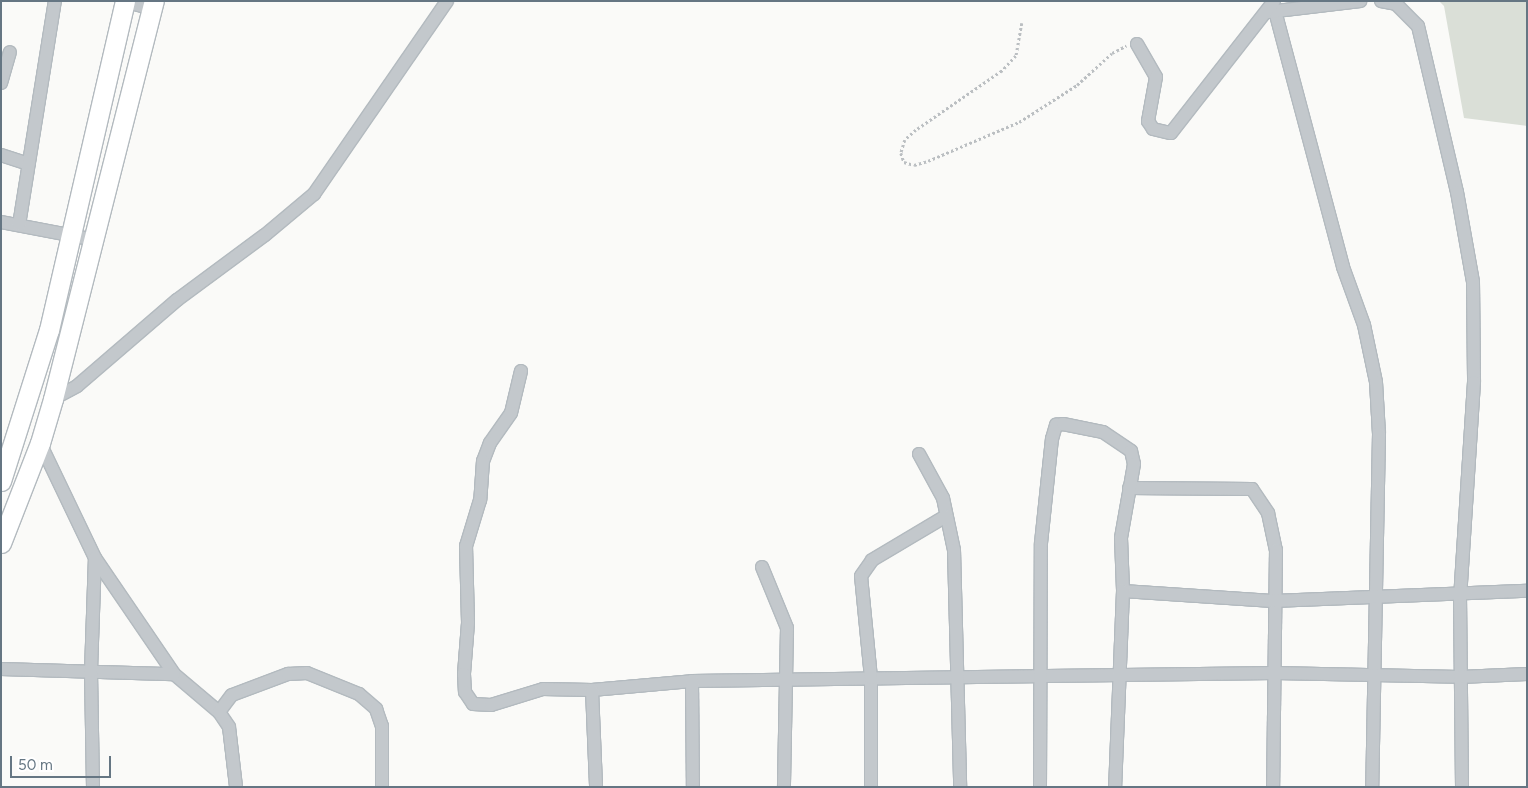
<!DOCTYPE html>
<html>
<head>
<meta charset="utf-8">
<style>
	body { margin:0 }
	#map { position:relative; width:1528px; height:788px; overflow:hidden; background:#fafaf8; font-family:Figtree,sans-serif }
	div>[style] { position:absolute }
	.green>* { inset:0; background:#dadfd7 }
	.path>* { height:2.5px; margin-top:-1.25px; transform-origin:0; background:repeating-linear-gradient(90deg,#bbbfc2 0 2.5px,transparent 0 5px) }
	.roads { filter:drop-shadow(1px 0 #b3babf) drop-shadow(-1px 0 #b3babf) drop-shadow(0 1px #b3babf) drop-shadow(0 -1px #b3babf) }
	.street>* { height:12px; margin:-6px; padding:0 6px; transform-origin:6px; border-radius:6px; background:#c3c8cc }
	.secondary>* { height:19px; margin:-9.5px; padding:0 9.5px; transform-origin:9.5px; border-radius:9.5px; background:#fff }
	span { translate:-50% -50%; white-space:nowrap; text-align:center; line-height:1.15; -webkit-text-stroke:5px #fff; paint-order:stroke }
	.frame { position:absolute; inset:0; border:2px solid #657683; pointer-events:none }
	.scale { position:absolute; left:10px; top:756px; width:101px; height:22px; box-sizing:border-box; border:2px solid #657683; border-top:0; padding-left:6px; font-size:15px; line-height:18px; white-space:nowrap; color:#657683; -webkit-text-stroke:4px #fff; paint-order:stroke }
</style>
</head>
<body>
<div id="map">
	<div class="green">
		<i style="clip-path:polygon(1439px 1px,1527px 1px,1527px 126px,1464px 118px,1444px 6px)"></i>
	</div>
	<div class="path">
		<i style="left:1022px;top:23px;width:34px;rotate:100deg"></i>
		<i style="left:1016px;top:56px;width:21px;rotate:133deg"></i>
		<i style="left:1002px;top:71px;width:104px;rotate:145.5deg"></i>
		<i style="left:916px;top:130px;width:15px;rotate:138deg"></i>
		<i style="left:905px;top:140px;width:14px;rotate:107deg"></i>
		<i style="left:901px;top:153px;width:9px;rotate:72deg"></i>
		<i style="left:904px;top:162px;width:10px;rotate:17deg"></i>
		<i style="left:914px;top:165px;width:15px;rotate:-16deg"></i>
		<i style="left:928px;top:161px;width:99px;rotate:-23.2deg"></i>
		<i style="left:1019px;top:122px;width:69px;rotate:-32.5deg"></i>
		<i style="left:1077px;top:85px;width:47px;rotate:-42.4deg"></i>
		<i style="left:1112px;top:53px;width:16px;rotate:-27deg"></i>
	</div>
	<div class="roads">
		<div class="street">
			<i style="left:123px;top:1px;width:31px;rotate:15deg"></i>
			<i style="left:1381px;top:1px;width:15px;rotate:11deg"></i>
			<i style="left:1396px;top:4px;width:31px;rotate:45deg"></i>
			<i style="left:1418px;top:26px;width:171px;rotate:76.8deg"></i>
			<i style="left:1457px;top:192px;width:91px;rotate:79.9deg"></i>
			<i style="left:1473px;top:282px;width:100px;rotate:89.4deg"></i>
			<i style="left:1474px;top:382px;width:214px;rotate:93.7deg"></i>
			<i style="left:1460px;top:596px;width:191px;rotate:89.4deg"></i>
			<i style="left:1275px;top:11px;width:265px;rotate:75.1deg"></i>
			<i style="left:1343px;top:267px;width:62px;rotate:70.1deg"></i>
			<i style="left:1364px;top:325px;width:58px;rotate:78.1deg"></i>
			<i style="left:1376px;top:382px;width:52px;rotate:86.7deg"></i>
			<i style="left:1379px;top:434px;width:353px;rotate:91.1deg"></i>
			<i style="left:1268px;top:12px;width:93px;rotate:-6.8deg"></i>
			<i style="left:1137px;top:44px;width:38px;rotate:60deg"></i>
			<i style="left:1156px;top:77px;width:45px;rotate:100.3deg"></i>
			<i style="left:1148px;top:121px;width:9px;rotate:58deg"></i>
			<i style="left:1153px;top:129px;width:18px;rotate:13deg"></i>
			<i style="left:1171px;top:133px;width:167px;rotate:-52deg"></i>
			<i style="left:1px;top:83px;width:32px;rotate:-74deg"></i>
			<i style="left:1px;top:155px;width:29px;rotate:18deg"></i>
			<i style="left:1px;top:222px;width:96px;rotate:10.8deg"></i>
			<i style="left:19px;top:225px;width:227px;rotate:-80.9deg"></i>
			<i style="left:521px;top:371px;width:43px;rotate:103.4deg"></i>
			<i style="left:511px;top:413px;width:37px;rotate:125deg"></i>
			<i style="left:490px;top:443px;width:19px;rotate:111deg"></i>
			<i style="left:483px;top:461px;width:39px;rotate:94deg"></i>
			<i style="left:480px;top:500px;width:48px;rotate:106.9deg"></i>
			<i style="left:466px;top:546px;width:77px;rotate:88.5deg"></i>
			<i style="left:468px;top:623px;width:51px;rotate:94.5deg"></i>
			<i style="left:464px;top:674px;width:18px;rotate:87deg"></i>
			<i style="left:465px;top:692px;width:14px;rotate:56deg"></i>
			<i style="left:473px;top:704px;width:18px;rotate:3deg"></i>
			<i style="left:491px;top:705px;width:54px;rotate:-17.1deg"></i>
			<i style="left:543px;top:689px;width:49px;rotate:1.2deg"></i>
			<i style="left:592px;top:690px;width:100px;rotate:-5.1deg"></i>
			<i style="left:692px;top:681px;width:583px;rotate:-0.79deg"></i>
			<i style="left:1275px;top:673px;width:185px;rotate:1.2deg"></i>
			<i style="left:1460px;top:677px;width:67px;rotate:-2.6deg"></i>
			<i style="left:53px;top:399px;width:27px;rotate:-28deg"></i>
			<i style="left:77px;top:386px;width:132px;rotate:-40.7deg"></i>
			<i style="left:177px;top:300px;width:109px;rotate:-36.5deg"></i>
			<i style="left:265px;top:235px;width:64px;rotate:-39.9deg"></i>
			<i style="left:314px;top:194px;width:234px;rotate:-55.4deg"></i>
			<i style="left:40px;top:443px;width:127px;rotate:64.4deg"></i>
			<i style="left:95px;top:558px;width:140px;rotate:55.7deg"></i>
			<i style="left:174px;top:674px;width:59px;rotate:40.2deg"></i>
			<i style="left:219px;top:712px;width:18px;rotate:56deg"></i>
			<i style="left:229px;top:727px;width:60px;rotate:83.3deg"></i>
			<i style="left:919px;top:454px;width:50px;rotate:61.4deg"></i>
			<i style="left:943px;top:498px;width:53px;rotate:78.1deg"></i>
			<i style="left:954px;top:550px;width:237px;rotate:88.5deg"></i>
			<i style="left:1129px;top:488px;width:123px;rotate:0.5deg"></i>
			<i style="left:1252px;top:489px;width:29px;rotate:56deg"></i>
			<i style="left:1268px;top:513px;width:38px;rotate:78deg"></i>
			<i style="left:1276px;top:550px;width:237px;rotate:90.7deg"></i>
			<i style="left:762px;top:567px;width:66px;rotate:67.7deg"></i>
			<i style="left:787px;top:628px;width:159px;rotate:91.1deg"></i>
			<i style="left:1123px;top:591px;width:150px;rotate:3.8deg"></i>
			<i style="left:1273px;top:601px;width:254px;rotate:-2.3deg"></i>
			<i style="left:1px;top:669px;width:173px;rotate:1.7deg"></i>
			<i style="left:692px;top:681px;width:106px;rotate:89.5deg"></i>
			<i style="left:592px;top:690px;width:97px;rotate:87.6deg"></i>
			<i style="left:219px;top:712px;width:21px;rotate:-53deg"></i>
			<i style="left:232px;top:695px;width:60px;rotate:-20.6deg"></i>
			<i style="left:288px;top:674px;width:19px;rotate:-3deg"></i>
			<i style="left:307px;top:673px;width:56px;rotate:22deg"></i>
			<i style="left:359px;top:694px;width:23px;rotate:41deg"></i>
			<i style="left:376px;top:709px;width:18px;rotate:71deg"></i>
			<i style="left:382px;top:726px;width:61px;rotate:90deg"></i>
			<i style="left:93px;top:787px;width:116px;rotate:-91deg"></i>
			<i style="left:91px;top:671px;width:113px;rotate:-88deg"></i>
			<i style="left:871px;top:787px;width:109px;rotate:-90deg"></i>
			<i style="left:871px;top:678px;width:102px;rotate:-95.6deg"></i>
			<i style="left:861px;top:576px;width:19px;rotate:-55deg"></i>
			<i style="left:872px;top:560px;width:86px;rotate:-30.7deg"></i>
			<i style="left:1040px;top:787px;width:244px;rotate:-89.8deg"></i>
			<i style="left:1041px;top:543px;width:105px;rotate:-84deg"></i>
			<i style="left:1052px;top:439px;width:15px;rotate:-74deg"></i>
			<i style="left:1056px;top:425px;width:7px;rotate:-8deg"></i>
			<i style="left:1063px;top:424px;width:41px;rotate:11.3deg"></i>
			<i style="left:1103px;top:432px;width:34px;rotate:34deg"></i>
			<i style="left:1131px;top:451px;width:13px;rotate:77deg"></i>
			<i style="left:1134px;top:464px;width:75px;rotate:100deg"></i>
			<i style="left:1121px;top:538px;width:53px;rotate:87.8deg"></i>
			<i style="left:1123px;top:591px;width:196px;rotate:92.3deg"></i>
		</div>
		<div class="secondary">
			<i style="left:1px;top:481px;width:158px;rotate:-72.4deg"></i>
			<i style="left:49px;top:330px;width:338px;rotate:-77deg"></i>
			<i style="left:1px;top:543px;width:107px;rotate:-68.7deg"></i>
			<i style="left:40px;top:443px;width:46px;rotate:-73.5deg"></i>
			<i style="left:53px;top:399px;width:411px;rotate:-75.8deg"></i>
		</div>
	</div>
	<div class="frame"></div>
	<div class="scale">50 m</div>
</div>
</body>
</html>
